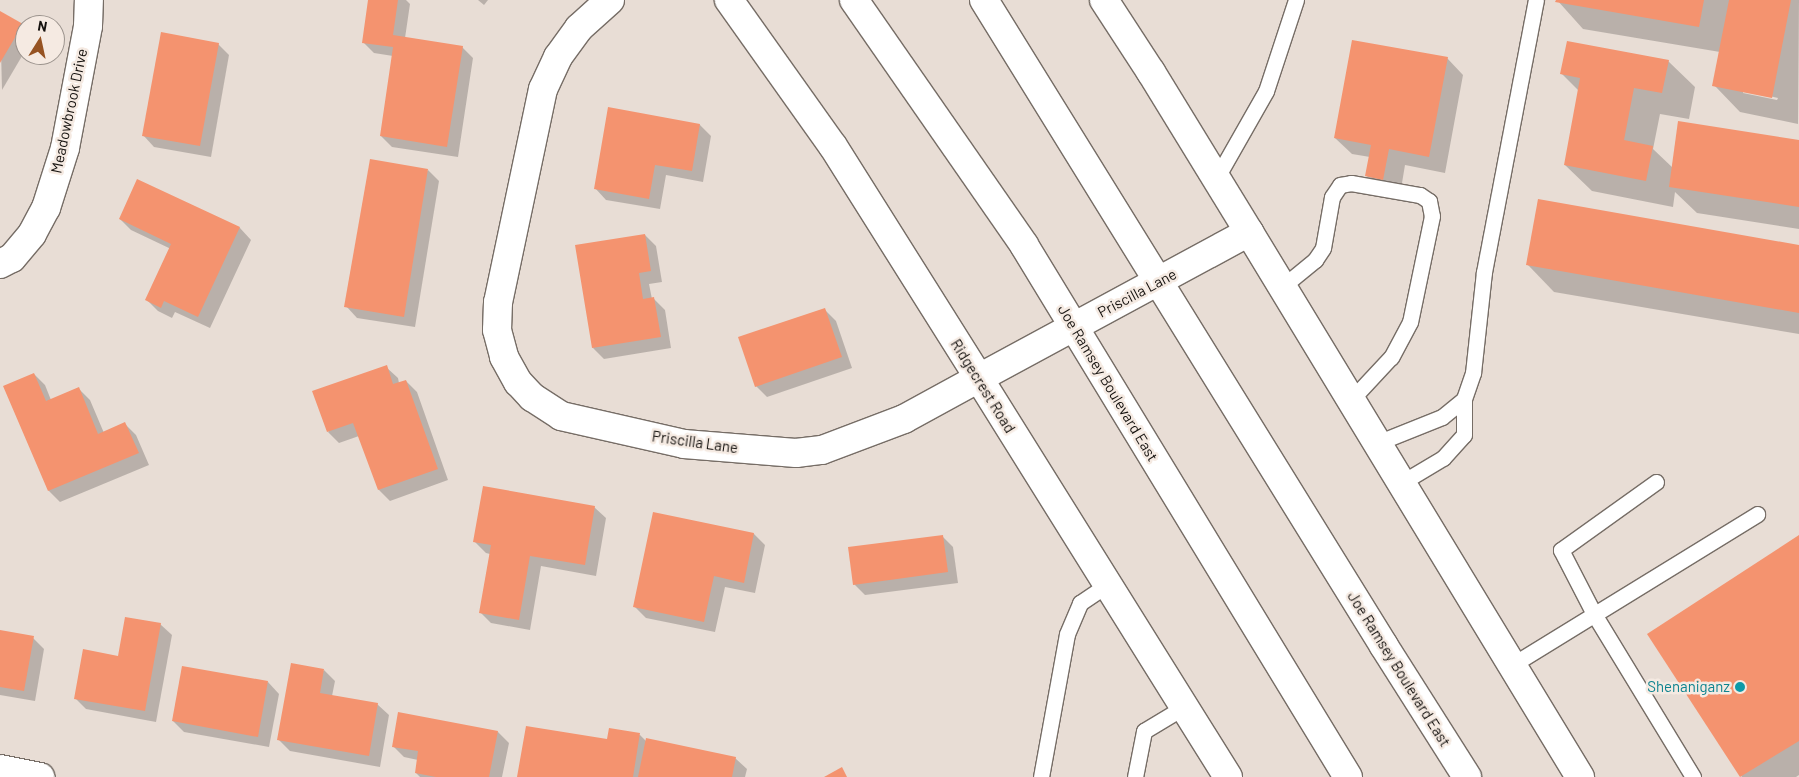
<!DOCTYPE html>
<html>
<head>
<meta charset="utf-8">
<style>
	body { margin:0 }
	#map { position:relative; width:1799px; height:777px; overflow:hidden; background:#e8ddd5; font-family:Barlow,sans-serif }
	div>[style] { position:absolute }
	.shadow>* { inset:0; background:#0003 }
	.building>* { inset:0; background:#f4936f }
	.roads { filter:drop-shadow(1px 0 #766d66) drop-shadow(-1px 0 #766d66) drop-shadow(0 1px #766d66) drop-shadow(0 -1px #766d66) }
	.service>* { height:15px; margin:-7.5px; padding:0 7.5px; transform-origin:7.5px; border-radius:7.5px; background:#fff }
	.minor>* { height:28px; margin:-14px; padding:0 14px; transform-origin:14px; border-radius:14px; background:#fff }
	.tertiary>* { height:28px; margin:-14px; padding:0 14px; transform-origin:14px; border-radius:14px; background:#fff }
	.trunk>* { height:28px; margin:-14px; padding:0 14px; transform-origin:14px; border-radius:14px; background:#fff }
	.dots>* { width:14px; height:14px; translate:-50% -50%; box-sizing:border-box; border:2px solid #f5eae2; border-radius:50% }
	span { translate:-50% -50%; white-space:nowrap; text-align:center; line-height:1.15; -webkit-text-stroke:5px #f5eae2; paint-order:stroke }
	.street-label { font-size:15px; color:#14110e }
	.culture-label { font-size:15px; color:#0d838f }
	.right { translate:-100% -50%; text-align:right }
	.north { position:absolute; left:15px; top:15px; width:50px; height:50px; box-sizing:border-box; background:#f5eae2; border:1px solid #9b938d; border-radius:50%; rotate:10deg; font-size:14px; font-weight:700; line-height:20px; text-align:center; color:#14110e }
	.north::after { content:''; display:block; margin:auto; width:18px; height:22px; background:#965322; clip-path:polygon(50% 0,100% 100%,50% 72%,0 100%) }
</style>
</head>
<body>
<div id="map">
	<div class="shadow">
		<i style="clip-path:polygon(369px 0,406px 0,410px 4px,405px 38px,462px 47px,473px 58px,458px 157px,392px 147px,381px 136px,393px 56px,374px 53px,363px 42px)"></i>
		<i style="clip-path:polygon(478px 0,488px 0,484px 5px)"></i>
		<i style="clip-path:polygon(evenodd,1557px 0,1799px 0,1798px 124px,1740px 112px,1714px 85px,1720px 52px,1583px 29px,1557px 0,1743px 90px,1778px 98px,1777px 100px,1743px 93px,1743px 90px)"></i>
		<i style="clip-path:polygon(0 12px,25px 28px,25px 51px,2px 90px)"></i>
		<i style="clip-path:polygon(218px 44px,229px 55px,211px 157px,154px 147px,143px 135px)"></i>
		<i style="clip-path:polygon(1447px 58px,1463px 75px,1445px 173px,1405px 165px,1400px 195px,1383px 192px,1367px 176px,1370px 157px,1352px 154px,1335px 138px)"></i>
		<i style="clip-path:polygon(1668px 61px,1695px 87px,1689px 119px,1660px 114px,1653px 149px,1673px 168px,1799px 141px,1799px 229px,1697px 213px,1675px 192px,1673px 207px,1592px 191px,1565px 165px,1579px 91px,1562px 74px)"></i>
		<i style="clip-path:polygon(609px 109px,700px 125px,711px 136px,703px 182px,666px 175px,660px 209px,606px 200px,595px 188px)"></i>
		<i style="clip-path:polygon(428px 170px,439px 181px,415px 327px,357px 318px,346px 306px)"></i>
		<i style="clip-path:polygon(138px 181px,240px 228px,251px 240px,210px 328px,175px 312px,172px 318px,158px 311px,147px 300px,171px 249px,131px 230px,120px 219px)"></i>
		<i style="clip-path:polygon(645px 235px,656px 246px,662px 282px,649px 284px,652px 299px,654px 299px,665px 310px,671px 348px,604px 359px,593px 348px)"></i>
		<i style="clip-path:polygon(1799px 246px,1799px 334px,1554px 292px,1528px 265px)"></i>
		<i style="clip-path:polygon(825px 310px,836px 321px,852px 368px,767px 397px,756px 386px)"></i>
		<i style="clip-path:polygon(386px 367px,398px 378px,399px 383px,406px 381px,417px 392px,448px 480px,390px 501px,379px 490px,359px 436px,339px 443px,328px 432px)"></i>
		<i style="clip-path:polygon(34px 374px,45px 385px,51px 400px,78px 388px,90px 400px,104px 433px,125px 424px,136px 435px,149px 465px,60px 502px,49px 491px)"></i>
		<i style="clip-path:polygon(594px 507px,606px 518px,596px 576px,541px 566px,530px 630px,491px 623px,480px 612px,490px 554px,486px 553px,475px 542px)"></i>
		<i style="clip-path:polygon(654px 513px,754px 534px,765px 545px,755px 593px,725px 587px,715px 632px,646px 618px,635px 607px)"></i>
		<i style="clip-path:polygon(942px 536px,953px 547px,958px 583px,865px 595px,854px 584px)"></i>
		<i style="clip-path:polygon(1799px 537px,1799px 775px,1796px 777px,1742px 777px,1649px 634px)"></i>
		<i style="clip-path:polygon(160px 624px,172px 635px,156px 722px,86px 709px,75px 698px,119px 657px)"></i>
		<i style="clip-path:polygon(0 632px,33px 638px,44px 649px,35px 701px,0 695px)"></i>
		<i style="clip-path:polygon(324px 670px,335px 681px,332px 696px,377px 704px,389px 715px,380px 767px,290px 751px,278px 739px)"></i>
		<i style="clip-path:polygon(268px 682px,279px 694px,269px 747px,184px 732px,173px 721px)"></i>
		<i style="clip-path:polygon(498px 732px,509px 743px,502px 777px,420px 777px,416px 773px,418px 760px,404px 757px,393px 746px)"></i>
		<i style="clip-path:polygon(640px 735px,647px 742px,735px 758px,747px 769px,745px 777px,518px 777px,608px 741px)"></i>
	</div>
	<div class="building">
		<i style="clip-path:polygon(368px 0,398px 0,393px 35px,463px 46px,447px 147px,380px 136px,393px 47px,362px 43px)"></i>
		<i style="clip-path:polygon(1556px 0,1704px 0,1699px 27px,1555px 2px)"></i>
		<i style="clip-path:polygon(1729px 0,1791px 0,1772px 98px,1712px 86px)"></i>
		<i style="clip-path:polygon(0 11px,23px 24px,0 63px)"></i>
		<i style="clip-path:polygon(161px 32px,219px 43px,200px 146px,142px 136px)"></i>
		<i style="clip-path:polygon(1352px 40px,1448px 57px,1429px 157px,1389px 149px,1383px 180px,1365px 176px,1371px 145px,1334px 138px)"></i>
		<i style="clip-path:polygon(1567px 41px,1669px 60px,1662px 93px,1634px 88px,1624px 140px,1653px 146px,1646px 181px,1564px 165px,1580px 78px,1560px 74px)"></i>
		<i style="clip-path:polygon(608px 107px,700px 124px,692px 171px,655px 165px,649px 199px,594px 189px)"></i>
		<i style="clip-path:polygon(1678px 121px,1799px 140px,1799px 207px,1669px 187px)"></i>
		<i style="clip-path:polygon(370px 159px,428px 169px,404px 317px,344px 307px)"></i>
		<i style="clip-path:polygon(137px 179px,240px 227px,198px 317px,164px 301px,161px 308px,145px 300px,171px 244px,119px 219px)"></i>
		<i style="clip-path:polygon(1538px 199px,1799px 245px,1799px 313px,1526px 265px)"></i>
		<i style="clip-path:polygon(645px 234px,651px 271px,639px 273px,643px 299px,654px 297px,661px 337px,592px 348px,575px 245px)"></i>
		<i style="clip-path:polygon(825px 308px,842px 357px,755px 387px,738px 337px)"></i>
		<i style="clip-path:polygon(387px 365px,393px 384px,406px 380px,438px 469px,378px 490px,353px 423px,327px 432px,312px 391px)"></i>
		<i style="clip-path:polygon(34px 373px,46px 401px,79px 387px,98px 434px,125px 422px,139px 453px,48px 491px,3px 386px)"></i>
		<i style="clip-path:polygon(483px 486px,595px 506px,585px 565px,530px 556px,519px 620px,479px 613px,491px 545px,473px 542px)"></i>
		<i style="clip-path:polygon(653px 512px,754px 533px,744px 583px,714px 576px,704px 622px,633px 607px)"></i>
		<i style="clip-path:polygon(943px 535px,948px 572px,853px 585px,848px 547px)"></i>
		<i style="clip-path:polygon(1799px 535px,1799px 741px,1740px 777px,1647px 634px)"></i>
		<i style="clip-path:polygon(125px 617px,161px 623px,145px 711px,74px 699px,83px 649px,118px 656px)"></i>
		<i style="clip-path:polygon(0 630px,34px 636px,24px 691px,0 687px)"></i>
		<i style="clip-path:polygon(291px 663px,324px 669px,320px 693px,378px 703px,369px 756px,277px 740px)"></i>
		<i style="clip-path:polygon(182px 666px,268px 681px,258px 737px,172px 721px)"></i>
		<i style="clip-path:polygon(398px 712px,498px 731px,489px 777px,436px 777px,415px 773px,418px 751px,392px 747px)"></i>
		<i style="clip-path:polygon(526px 726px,607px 739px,609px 728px,640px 733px,633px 777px,517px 777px)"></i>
		<i style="clip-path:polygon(646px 738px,736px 757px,732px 777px,638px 777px)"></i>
		<i style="clip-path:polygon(842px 767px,847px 777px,824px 777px)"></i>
	</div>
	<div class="roads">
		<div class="service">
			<i style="left:1216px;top:179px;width:101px;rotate:-60.4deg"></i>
			<i style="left:1266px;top:91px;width:96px;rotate:-71.8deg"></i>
			<i style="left:1282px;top:287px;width:43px;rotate:-39.3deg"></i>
			<i style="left:1315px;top:260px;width:14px;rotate:-56deg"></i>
			<i style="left:1323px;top:248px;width:52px;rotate:-80deg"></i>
			<i style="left:1332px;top:197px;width:14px;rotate:-56deg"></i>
			<i style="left:1340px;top:185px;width:11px;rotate:-10deg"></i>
			<i style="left:1351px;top:183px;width:70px;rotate:9.9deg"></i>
			<i style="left:1420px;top:195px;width:11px;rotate:34deg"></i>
			<i style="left:1429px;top:201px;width:15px;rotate:79deg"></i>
			<i style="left:1432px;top:216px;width:108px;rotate:101.7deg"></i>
			<i style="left:1410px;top:322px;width:40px;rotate:118deg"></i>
			<i style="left:1391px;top:357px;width:59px;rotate:132.9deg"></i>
			<i style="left:1377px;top:443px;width:70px;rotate:-21.8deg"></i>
			<i style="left:1442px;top:417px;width:28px;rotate:-39deg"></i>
			<i style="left:1656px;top:482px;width:117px;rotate:144.4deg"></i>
			<i style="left:1561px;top:550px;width:72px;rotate:62.7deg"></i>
			<i style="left:1594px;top:614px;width:191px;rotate:58.7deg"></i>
			<i style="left:1401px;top:483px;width:49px;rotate:-30.8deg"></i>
			<i style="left:1443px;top:458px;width:31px;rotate:-48deg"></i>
			<i style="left:1464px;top:435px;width:36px;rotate:-90deg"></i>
			<i style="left:1464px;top:399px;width:28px;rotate:-71deg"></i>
			<i style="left:1473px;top:373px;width:102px;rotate:-83.8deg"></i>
			<i style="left:1484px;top:272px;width:277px;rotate:-79.2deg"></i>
			<i style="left:1512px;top:665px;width:288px;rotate:-31.6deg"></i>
			<i style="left:1041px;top:777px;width:145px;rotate:-79.7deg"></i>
			<i style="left:1067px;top:634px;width:34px;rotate:-67deg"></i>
			<i style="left:1080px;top:603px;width:34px;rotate:-34deg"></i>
			<i style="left:1135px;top:777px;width:47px;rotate:-78.9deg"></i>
			<i style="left:1144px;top:731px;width:47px;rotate:-31deg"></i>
		</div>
		<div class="minor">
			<i style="left:610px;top:0;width:42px;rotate:137.9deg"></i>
			<i style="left:579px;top:28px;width:36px;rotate:126deg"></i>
			<i style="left:558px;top:57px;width:35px;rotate:115deg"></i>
			<i style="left:543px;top:89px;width:218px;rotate:101.9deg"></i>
			<i style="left:498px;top:302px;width:28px;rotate:92deg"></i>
			<i style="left:497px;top:330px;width:28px;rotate:75deg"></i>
			<i style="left:504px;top:357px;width:29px;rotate:61deg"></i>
			<i style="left:518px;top:382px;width:21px;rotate:47deg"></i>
			<i style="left:532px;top:397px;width:35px;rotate:33deg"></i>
			<i style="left:561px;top:416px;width:126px;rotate:12.8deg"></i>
			<i style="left:684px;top:444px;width:112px;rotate:4.6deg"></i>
			<i style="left:796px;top:453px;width:26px;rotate:-7deg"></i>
			<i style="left:822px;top:450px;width:88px;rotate:-20.7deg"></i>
			<i style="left:904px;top:419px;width:85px;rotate:-28.7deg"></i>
			<i style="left:979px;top:378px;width:275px;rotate:-122.2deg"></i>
			<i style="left:832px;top:145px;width:178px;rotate:-125.4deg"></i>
			<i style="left:1104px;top:0;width:86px;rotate:56.9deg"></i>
			<i style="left:1151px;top:72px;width:188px;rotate:58.5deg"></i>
			<i style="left:0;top:264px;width:13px;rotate:-27deg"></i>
			<i style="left:12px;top:258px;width:31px;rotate:-50deg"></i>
			<i style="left:32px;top:234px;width:30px;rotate:-62deg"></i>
			<i style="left:46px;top:208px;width:63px;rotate:-72.4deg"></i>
			<i style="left:65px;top:148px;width:124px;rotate:-79.3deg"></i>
			<i style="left:88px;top:26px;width:26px;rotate:-88deg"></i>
			<i style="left:0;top:769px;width:41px;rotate:11.3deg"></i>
		</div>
		<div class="tertiary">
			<i style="left:1228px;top:777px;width:470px;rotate:-122deg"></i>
			<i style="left:979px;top:378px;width:307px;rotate:-28.4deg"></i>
			<i style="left:1249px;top:232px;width:638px;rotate:58.73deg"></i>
		</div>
		<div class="trunk">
			<i style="left:854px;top:0;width:298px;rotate:55.2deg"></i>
			<i style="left:1024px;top:245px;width:623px;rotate:58.66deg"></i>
			<i style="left:984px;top:0;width:760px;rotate:58.23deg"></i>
			<i style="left:1384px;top:646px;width:155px;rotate:57.6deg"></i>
		</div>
	</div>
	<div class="dots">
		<i style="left:1740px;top:687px;background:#0f9aa8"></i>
	</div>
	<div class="street-label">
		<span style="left:69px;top:111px;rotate:-78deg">Meadowbrook Drive</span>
		<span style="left:1137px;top:293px;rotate:-28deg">Priscilla Lane</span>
		<span style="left:1108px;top:383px;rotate:59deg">Joe Ramsey Boulevard East</span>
		<span style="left:983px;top:386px;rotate:58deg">Ridgecrest Road</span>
		<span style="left:695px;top:442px;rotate:8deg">Priscilla Lane</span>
		<span style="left:1399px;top:669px;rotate:58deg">Joe Ramsey Boulevard East</span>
	</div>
	<div class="culture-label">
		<span class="right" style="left:1730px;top:687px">Shenaniganz</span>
	</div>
	<div class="north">N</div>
</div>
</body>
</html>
